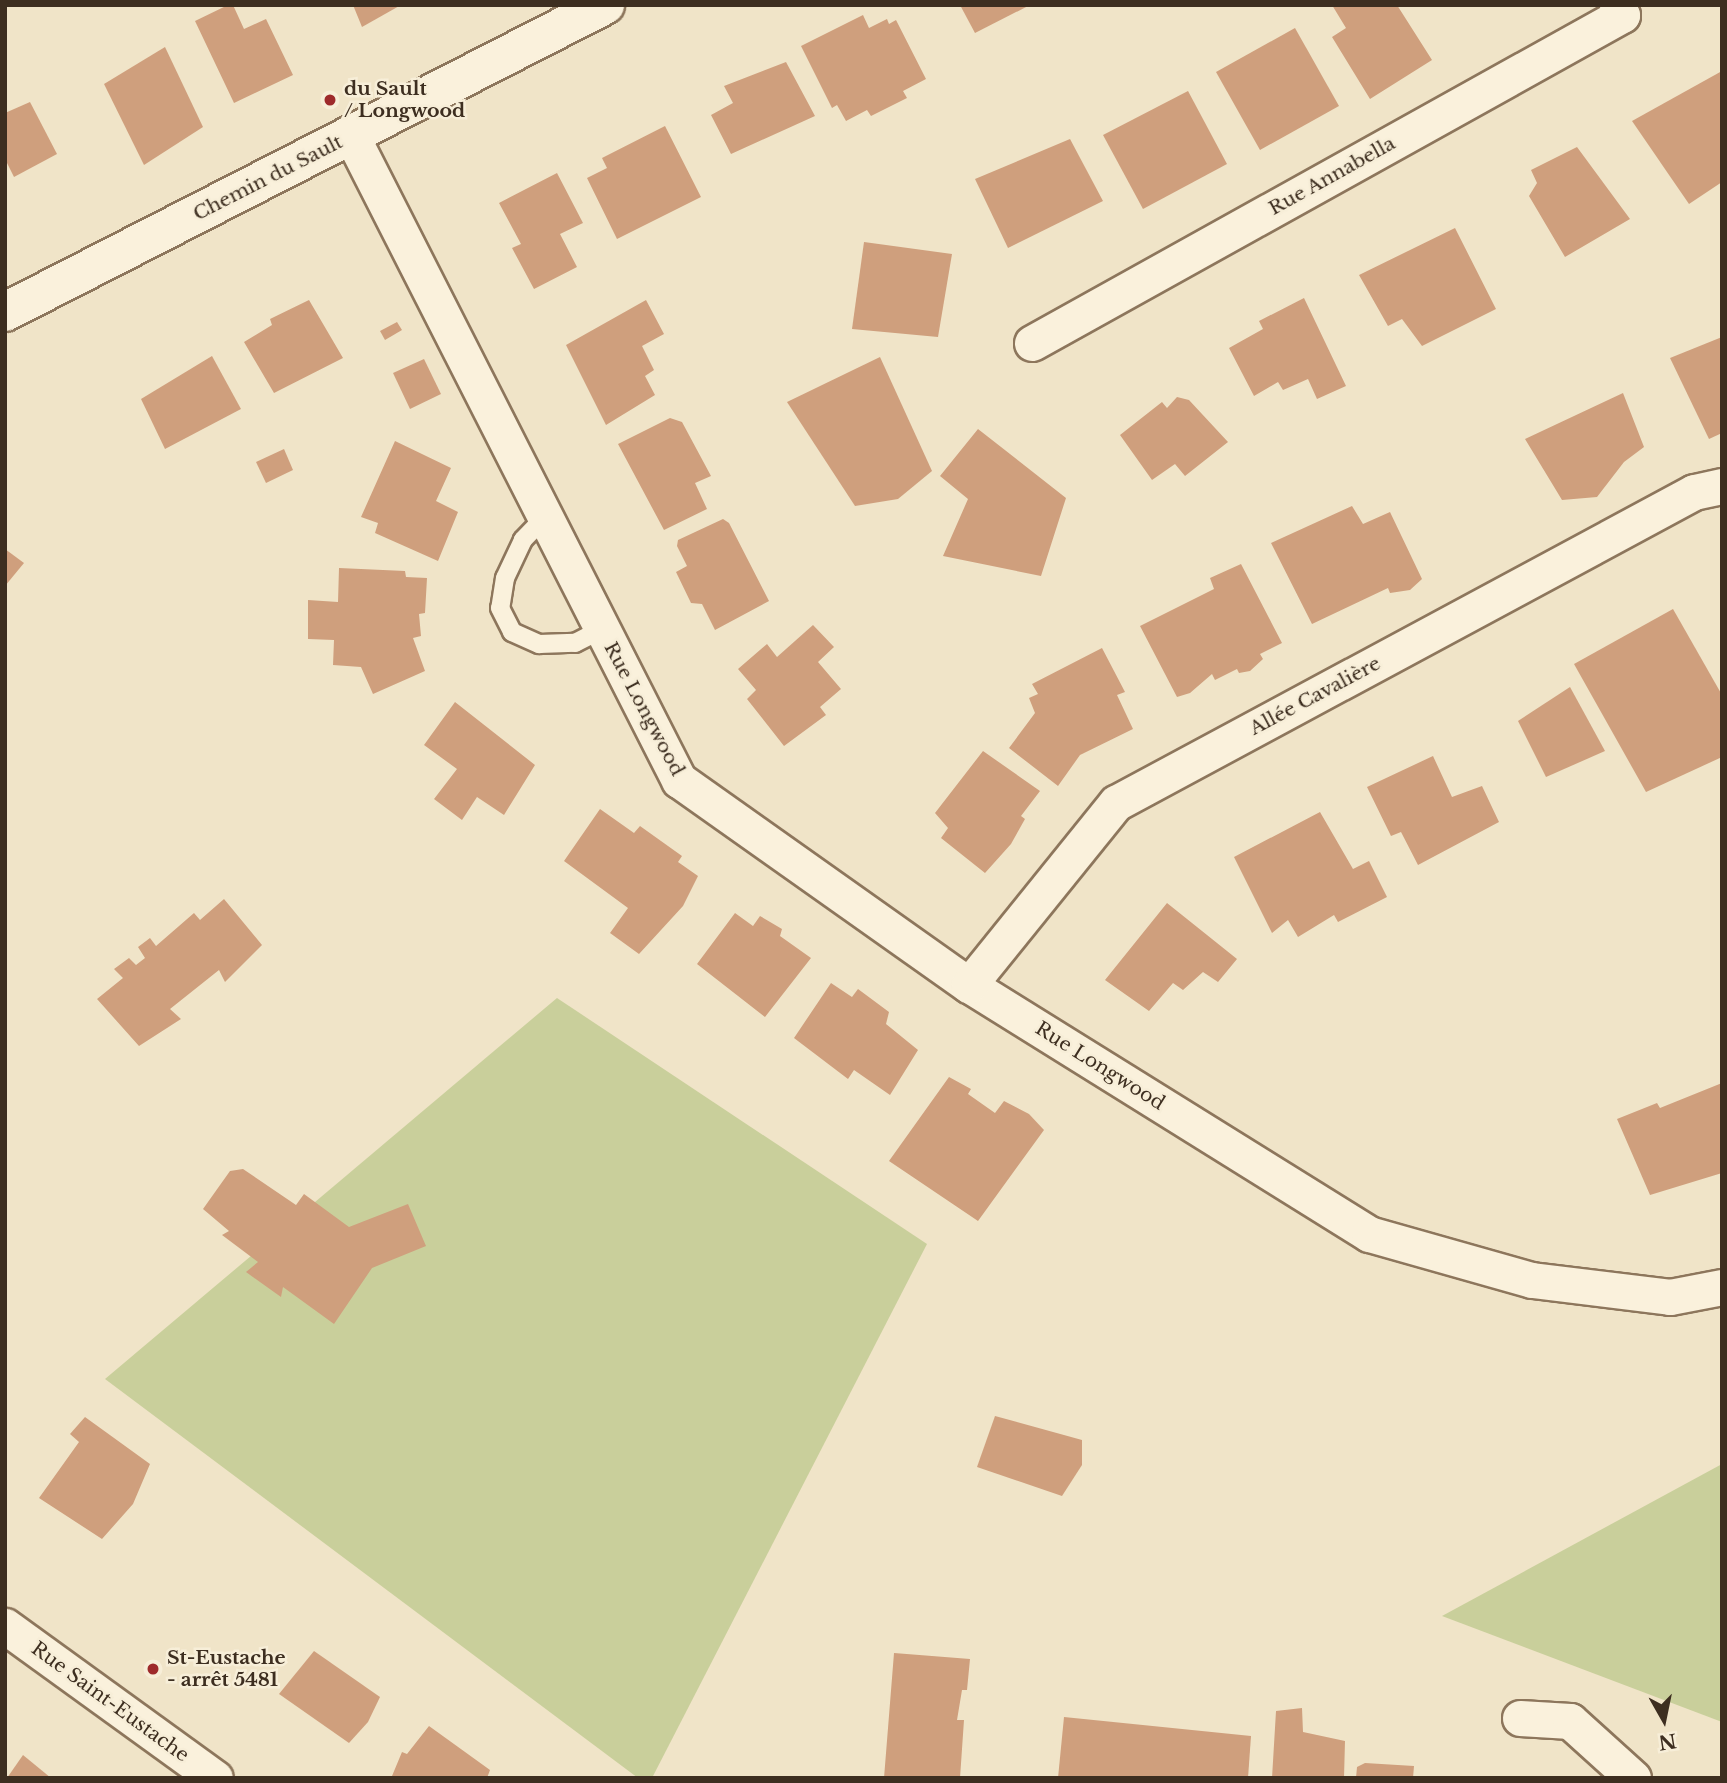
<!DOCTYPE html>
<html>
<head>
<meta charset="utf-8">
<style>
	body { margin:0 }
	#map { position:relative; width:1727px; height:1783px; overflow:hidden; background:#f0e4c8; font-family:"Libre Baskerville",serif }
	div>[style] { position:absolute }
	.green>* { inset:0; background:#c9cf9b }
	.building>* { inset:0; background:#cf9f7d }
	.roads { filter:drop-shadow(2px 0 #8d765c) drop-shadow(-2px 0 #8d765c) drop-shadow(0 2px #8d765c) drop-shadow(0 -2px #8d765c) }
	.service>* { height:18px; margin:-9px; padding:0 9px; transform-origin:9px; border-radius:9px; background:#faf1dc }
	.minor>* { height:35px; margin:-17.5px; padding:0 17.5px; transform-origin:17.5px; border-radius:17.5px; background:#faf1dc }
	.tertiary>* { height:38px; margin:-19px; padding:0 19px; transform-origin:19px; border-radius:19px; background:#faf1dc }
	.dots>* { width:19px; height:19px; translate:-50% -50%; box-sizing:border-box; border:4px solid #f7eed8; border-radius:50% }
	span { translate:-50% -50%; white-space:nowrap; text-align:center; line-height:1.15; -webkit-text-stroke:5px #f7eed8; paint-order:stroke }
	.poi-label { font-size:19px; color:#3d2e20; font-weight:700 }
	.left { translate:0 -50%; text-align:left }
	.street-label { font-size:19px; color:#3d2e20 }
	.frame { position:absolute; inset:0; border:7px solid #3d2e20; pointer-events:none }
	.north { position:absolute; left:1629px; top:1685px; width:70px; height:70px; -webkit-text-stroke:5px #f7eed8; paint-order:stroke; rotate:171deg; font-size:19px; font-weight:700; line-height:28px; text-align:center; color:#3d2e20 }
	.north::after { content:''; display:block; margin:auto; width:24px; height:32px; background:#3d2e20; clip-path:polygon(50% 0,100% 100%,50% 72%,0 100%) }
</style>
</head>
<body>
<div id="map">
	<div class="green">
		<i style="clip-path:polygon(557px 998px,927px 1244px,652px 1778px,638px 1778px,105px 1379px)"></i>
		<i style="clip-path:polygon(1722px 1464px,1722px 1722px,1442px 1616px)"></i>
	</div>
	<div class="building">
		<i style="clip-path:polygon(228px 5px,233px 5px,244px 29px,266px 19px,293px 75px,234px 103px,195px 21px)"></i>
		<i style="clip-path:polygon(353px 5px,401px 5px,362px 27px)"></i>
		<i style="clip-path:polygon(960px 5px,1030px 5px,975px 33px)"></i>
		<i style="clip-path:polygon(1332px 5px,1397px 5px,1432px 60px,1370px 99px,1332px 37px,1346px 28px)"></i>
		<i style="clip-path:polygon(863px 15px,869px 28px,887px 19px,889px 24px,896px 20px,926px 79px,903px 91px,907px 98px,871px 116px,867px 110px,846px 121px,837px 105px,832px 108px,801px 46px)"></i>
		<i style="clip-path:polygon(1295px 28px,1339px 106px,1260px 150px,1216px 72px)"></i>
		<i style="clip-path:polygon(165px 47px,203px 127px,144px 165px,104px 84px)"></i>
		<i style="clip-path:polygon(786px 62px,815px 116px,731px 154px,711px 115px,733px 103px,724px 86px)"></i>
		<i style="clip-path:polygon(1722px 71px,1722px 182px,1689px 204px,1632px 121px)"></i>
		<i style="clip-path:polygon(1188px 91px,1227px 164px,1143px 209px,1103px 135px)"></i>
		<i style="clip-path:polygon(30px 102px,57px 154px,14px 177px,5px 159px,5px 113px)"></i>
		<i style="clip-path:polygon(665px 126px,701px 197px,617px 239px,587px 178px,607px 168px,602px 158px)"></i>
		<i style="clip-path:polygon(1070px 139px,1103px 201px,1008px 248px,975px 179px)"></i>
		<i style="clip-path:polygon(1577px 147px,1630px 219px,1565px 257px,1529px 196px,1537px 183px,1531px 170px)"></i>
		<i style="clip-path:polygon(557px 173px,583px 223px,560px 234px,577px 267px,534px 289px,512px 248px,521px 244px,499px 203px)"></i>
		<i style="clip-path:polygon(1455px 228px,1496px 309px,1422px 346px,1402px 319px,1388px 326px,1359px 275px)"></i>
		<i style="clip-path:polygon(864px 242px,952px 254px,938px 337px,852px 329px)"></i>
		<i style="clip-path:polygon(1304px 298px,1346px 386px,1317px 399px,1308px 379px,1283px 390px,1278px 382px,1254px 396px,1229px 348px,1263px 329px,1259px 321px)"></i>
		<i style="clip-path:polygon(309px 300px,343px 358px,274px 393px,244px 342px,272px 325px,270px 319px)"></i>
		<i style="clip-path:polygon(646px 300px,664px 334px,642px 346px,654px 370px,645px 376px,655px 395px,606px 425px,566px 345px)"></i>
		<i style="clip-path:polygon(397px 322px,402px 330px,385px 340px,380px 331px)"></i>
		<i style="clip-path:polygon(1722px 337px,1722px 433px,1709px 439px,1670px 358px)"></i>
		<i style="clip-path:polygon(212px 356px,241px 409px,165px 449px,141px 399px)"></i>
		<i style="clip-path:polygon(880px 357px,932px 471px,898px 499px,855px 506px,787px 402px)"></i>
		<i style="clip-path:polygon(424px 359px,441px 394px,410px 409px,393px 373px)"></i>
		<i style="clip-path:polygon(1623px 393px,1644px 447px,1624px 462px,1597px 497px,1562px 500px,1525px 439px)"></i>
		<i style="clip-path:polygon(1177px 397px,1189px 400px,1228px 442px,1185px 476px,1175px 464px,1152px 480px,1120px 435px,1162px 402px,1167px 408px)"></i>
		<i style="clip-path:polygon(670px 418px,682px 422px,711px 476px,695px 483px,707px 509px,664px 530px,618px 444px)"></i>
		<i style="clip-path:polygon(978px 429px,1066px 498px,1041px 576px,943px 556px,968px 499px,940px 476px)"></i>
		<i style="clip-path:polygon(395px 441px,451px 468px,436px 501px,458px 512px,438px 561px,375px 533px,378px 523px,361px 517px)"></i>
		<i style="clip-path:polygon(284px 449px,293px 470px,266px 483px,256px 462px)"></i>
		<i style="clip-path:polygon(1352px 506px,1363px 524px,1390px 512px,1422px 579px,1410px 590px,1390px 593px,1388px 588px,1312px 624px,1271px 543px)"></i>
		<i style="clip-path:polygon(723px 519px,729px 523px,769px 601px,715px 630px,702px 604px,691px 603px,676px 572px,687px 566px,677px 546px,678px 540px)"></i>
		<i style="clip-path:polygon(5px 549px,24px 563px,5px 586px)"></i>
		<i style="clip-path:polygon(1241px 564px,1282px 643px,1260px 654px,1263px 659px,1250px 671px,1239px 673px,1237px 669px,1215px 680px,1212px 674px,1190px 693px,1177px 697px,1140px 626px,1214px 589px,1210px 578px)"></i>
		<i style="clip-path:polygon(339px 568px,405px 571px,406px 577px,427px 578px,425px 613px,419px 614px,421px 636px,413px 638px,425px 671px,373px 694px,361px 667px,333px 665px,334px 640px,308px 639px,308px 600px,338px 602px)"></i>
		<i style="clip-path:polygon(1673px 609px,1722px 695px,1722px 757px,1646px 792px,1574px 664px)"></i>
		<i style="clip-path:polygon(813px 625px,834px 647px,818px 662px,841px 689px,820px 707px,826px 715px,784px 746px,747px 699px,756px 690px,738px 669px,767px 644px,777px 657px)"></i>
		<i style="clip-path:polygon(1102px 648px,1125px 692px,1117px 695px,1133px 729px,1080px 755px,1058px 786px,1009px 748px,1035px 713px,1029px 698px,1038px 694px,1032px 684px)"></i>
		<i style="clip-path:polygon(1570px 687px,1605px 751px,1546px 777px,1518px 721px)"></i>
		<i style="clip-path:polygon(455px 702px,535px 765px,504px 815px,477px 797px,462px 820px,434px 799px,457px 769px,424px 745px)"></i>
		<i style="clip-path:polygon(983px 751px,1040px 791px,1021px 816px,1025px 819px,1011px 844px,985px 873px,941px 838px,948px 828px,935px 813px)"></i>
		<i style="clip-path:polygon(1433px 756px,1452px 797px,1482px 786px,1499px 822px,1418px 865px,1401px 832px,1391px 836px,1367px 787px)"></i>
		<i style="clip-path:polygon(600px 809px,634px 833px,640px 826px,682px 856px,678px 862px,698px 876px,683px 906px,639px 954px,610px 933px,628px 908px,564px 861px)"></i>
		<i style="clip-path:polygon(1320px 812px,1353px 869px,1369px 861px,1387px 897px,1338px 922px,1334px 915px,1298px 937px,1288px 920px,1272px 933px,1234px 857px)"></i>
		<i style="clip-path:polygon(224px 899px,262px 945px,225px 982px,219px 970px,170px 1009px,181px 1019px,139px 1046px,97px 999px,123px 978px,114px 969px,129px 958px,136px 965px,145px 958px,138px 947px,150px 938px,156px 946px,194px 913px,200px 920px)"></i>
		<i style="clip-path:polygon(1167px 903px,1237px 959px,1218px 982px,1203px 972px,1183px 990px,1173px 983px,1149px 1011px,1105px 980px)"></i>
		<i style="clip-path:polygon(735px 913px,753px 926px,760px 916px,782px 929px,780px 936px,811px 958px,765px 1017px,697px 964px)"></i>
		<i style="clip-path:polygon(831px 983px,852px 997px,858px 989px,889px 1012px,886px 1024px,918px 1050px,890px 1095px,854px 1070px,848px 1079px,794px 1038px)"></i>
		<i style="clip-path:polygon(949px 1077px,971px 1089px,968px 1094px,995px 1113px,1004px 1101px,1029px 1114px,1044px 1130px,978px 1221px,889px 1161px)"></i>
		<i style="clip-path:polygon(1722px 1083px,1722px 1173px,1650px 1195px,1617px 1119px,1657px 1103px,1660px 1108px)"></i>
		<i style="clip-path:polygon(243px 1169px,296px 1205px,304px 1194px,349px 1227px,408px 1204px,426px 1246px,372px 1268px,334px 1324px,283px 1287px,281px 1297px,246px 1272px,258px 1262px,222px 1235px,229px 1231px,203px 1209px,230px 1171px)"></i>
		<i style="clip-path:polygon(995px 1416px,1082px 1440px,1082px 1465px,1062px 1496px,977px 1467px)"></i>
		<i style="clip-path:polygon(85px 1417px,150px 1464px,133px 1504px,102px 1539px,39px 1498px,79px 1442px,70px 1434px)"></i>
		<i style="clip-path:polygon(314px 1651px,380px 1697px,368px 1722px,349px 1743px,279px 1694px)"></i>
		<i style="clip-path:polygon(894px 1653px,970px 1659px,967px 1690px,962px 1690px,957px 1720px,964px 1720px,960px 1778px,884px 1778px)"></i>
		<i style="clip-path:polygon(1302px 1708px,1303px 1732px,1345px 1741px,1344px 1778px,1272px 1778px,1276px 1711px)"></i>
		<i style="clip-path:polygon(1064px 1717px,1251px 1736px,1248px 1778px,1058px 1778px)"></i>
		<i style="clip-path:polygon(429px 1726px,490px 1770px,487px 1778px,392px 1776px,402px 1752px,407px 1754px)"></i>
		<i style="clip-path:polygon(23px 1755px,51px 1778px,7px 1778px)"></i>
		<i style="clip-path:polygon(1365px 1763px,1414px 1766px,1413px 1778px,1356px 1778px,1357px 1767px)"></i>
	</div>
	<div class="roads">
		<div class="service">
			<i style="left:545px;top:517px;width:32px;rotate:134deg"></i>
			<i style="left:523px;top:540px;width:42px;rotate:115.3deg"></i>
			<i style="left:505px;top:578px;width:30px;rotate:99deg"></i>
			<i style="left:500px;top:608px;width:27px;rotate:63deg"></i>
			<i style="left:512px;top:632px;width:30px;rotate:24deg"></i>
			<i style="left:539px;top:644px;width:36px;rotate:-2deg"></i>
			<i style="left:575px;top:643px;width:31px;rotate:-27deg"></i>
		</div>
		<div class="minor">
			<i style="left:351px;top:135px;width:724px;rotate:63.05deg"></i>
			<i style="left:679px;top:780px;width:355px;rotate:35.3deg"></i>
			<i style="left:969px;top:985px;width:471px;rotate:31.9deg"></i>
			<i style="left:1369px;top:1234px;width:169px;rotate:15.8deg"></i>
			<i style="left:1532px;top:1280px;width:139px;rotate:7deg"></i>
			<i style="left:1670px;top:1297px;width:53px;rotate:-10.9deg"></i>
			<i style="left:1032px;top:343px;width:675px;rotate:-29.07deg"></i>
			<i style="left:1622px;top:15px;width:11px;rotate:-117deg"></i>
			<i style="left:969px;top:985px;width:234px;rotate:-51.1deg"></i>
			<i style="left:1116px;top:803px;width:656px;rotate:-28.28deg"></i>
			<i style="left:1694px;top:492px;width:29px;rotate:-12deg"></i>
			<i style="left:5px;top:1626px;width:259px;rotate:35.9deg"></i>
			<i style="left:1520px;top:1718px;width:50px;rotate:3.4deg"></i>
			<i style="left:1570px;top:1721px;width:85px;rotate:42.1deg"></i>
		</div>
		<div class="tertiary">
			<i style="left:5px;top:312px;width:674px;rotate:-27.1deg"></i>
		</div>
	</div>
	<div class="dots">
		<i style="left:330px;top:100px;background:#9e2a2b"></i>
		<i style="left:153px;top:1669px;background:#9e2a2b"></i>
	</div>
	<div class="poi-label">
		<span class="left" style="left:344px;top:100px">du Sault<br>/ Longwood</span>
		<span class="left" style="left:167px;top:1669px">St-Eustache<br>- arrêt 5481</span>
	</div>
	<div class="street-label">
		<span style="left:1332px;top:176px;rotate:-29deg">Rue Annabella</span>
		<span style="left:268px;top:178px;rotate:-27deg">Chemin du Sault</span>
		<span style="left:1315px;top:696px;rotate:-28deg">Allée Cavalière</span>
		<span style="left:644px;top:709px;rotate:62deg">Rue Longwood</span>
		<span style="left:1100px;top:1066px;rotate:32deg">Rue Longwood</span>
		<span style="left:110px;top:1702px;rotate:36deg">Rue Saint-Eustache</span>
	</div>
	<div class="frame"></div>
	<div class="north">N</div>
</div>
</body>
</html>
